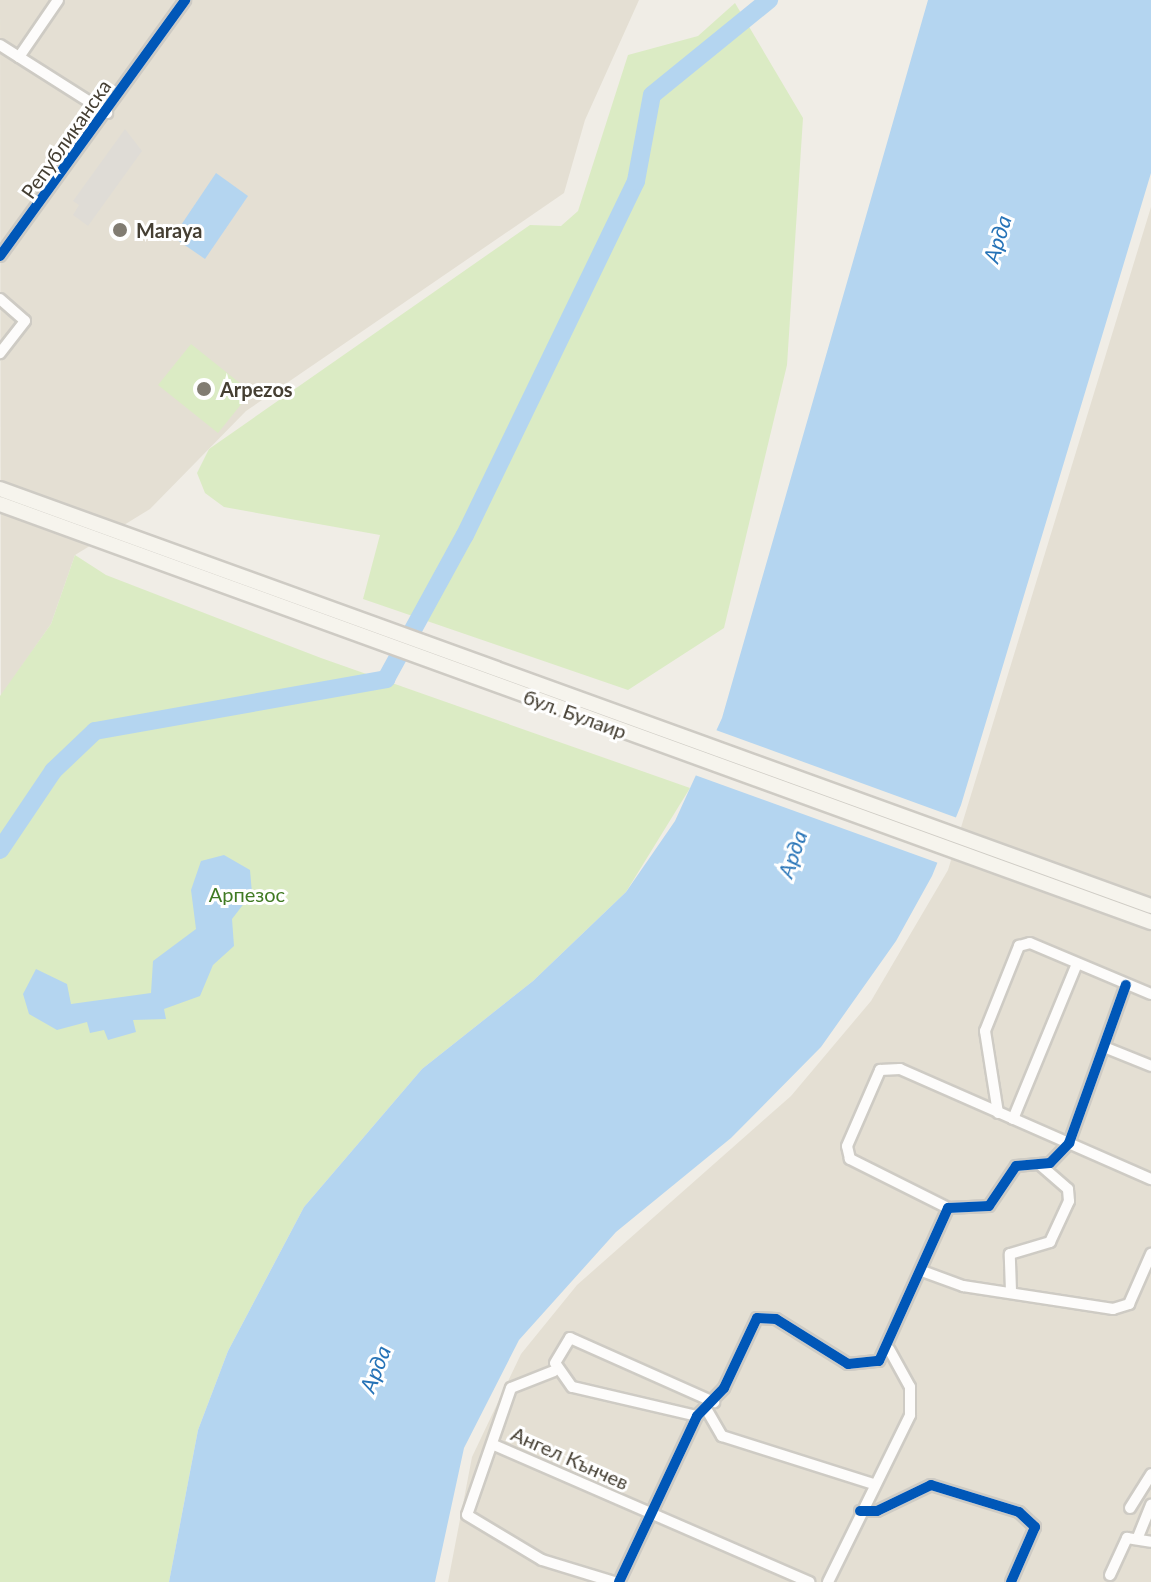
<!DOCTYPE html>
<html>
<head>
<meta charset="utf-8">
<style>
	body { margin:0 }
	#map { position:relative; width:1151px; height:1582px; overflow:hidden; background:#f0ede6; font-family:Lato,sans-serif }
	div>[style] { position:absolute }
	.residential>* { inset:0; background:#e4dfd3 }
	.green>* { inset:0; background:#dbebc4 }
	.parking>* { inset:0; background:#dfdcd6 }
	.water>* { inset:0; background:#b4d5f0 }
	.pier>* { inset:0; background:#f0ede6 }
	.river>* { height:18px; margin:-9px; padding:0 9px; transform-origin:9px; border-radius:9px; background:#b4d5f0 }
	.roads { filter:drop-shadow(2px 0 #cecbc4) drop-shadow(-2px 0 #cecbc4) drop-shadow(0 2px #cecbc4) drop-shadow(0 -2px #cecbc4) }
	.street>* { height:10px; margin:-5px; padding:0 5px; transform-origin:5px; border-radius:5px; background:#fdfcfb }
	.secondary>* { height:14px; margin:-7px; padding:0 7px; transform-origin:7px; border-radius:7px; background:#f6f4ed }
	.cycleway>* { height:10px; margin:-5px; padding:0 5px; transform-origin:5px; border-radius:5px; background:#0057b8 }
	.dots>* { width:22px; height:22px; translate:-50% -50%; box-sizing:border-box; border:4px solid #fff; border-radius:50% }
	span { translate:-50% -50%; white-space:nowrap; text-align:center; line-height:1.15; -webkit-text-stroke:6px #fff; paint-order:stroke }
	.street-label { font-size:20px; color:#453f33 }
	.poi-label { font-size:20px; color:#453f33; font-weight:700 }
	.left { translate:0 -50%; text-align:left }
	.park-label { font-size:20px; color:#407a23 }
	.water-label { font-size:22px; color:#2673b7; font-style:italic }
</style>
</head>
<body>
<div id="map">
	<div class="residential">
		<i style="clip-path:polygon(0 0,639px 0,585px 120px,564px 193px,246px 411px,150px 509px,75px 555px,51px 624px,1px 696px)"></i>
		<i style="clip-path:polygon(1151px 207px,1151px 1582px,448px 1582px,472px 1457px,521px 1354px,577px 1285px,791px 1096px,871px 1001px,948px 870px)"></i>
	</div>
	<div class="green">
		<i style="clip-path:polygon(735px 3px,803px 118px,787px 365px,724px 628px,628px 690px,363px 599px,380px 535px,224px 507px,205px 493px,197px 473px,209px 449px,530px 225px,561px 226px,578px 211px,628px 55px,698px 36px)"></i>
		<i style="clip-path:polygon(191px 344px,251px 392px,218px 433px,158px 385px)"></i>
		<i style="clip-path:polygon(75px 555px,106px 575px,321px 658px,690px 788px,626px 892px,533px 981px,422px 1069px,304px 1207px,228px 1351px,198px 1430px,169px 1582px,0 1582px,0 696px,51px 624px)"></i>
	</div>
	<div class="parking">
		<i style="clip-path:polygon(125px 129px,142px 151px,88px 226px,73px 215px,79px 205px,73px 201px)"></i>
	</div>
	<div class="water">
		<i style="clip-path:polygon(928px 0,1151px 0,1151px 173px,961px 805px,932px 876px,896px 941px,821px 1047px,731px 1138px,616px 1232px,519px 1340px,464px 1448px,435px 1582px,169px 1582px,198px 1430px,228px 1351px,304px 1207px,422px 1069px,533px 981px,626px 892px,675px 821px,722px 718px)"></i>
		<i style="clip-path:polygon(216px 173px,248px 196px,205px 259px,173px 237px)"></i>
		<i style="clip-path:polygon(224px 855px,250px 870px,252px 893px,232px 919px,234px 946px,213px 965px,200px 996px,164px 1009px,166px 1019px,133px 1020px,136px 1032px,108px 1040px,104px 1030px,90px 1033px,87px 1022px,57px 1030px,29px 1014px,23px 994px,36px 969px,67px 984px,71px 1004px,151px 993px,153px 961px,196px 929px,191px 890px,201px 861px)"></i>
	</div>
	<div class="pier">
		<i style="clip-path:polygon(713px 729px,960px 819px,941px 864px,692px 774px)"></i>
	</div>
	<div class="river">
		<i style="left:0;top:850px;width:95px;rotate:-56.1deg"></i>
		<i style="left:53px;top:771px;width:58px;rotate:-43.6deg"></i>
		<i style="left:95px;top:731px;width:296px;rotate:-10.1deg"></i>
		<i style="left:386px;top:679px;width:164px;rotate:-61.3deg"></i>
		<i style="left:465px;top:535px;width:393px;rotate:-64.2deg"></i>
		<i style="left:636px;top:181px;width:87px;rotate:-79.5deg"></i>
		<i style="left:652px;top:95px;width:151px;rotate:-39.1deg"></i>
	</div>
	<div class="roads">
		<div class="street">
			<i style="left:0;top:45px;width:127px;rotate:32.4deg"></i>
			<i style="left:19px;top:57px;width:69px;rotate:-55.6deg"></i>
			<i style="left:0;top:256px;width:316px;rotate:-54.1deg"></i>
			<i style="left:0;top:299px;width:33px;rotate:41deg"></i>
			<i style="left:25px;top:321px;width:41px;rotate:128deg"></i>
			<i style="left:1104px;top:1047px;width:51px;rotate:22deg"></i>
			<i style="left:998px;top:1113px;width:83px;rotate:-99deg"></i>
			<i style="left:985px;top:1031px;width:92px;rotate:-68.2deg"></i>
			<i style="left:1019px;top:946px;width:11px;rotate:-15deg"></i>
			<i style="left:1030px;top:943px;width:131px;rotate:22.9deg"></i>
			<i style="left:1013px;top:1119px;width:168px;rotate:-67.6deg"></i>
			<i style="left:948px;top:1208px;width:110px;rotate:-153.4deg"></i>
			<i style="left:850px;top:1159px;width:13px;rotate:-103deg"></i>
			<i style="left:847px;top:1146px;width:83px;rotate:-66.5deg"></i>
			<i style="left:880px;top:1070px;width:20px;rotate:-3deg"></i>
			<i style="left:900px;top:1069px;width:274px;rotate:23.7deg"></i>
			<i style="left:922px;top:1271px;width:44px;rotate:20.1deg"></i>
			<i style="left:963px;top:1286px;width:152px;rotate:8.7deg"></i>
			<i style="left:1113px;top:1309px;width:17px;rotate:-17deg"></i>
			<i style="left:1129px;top:1304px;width:55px;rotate:-66.3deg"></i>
			<i style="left:1011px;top:1291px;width:37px;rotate:-92deg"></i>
			<i style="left:1010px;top:1254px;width:42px;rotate:-16.7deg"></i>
			<i style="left:1050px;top:1242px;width:45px;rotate:-65.1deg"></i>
			<i style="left:1069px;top:1201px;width:12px;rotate:-95deg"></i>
			<i style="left:1068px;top:1189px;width:37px;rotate:-139deg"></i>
			<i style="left:554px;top:1371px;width:46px;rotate:158.4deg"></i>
			<i style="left:511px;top:1388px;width:134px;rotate:109.1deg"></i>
			<i style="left:467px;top:1515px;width:87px;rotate:31deg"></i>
			<i style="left:542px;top:1560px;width:75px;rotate:17deg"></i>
			<i style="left:708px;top:1412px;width:28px;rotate:60deg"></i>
			<i style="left:722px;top:1436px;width:158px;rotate:17.6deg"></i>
			<i style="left:697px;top:1416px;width:128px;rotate:-166.9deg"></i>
			<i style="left:572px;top:1387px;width:29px;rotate:-125deg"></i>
			<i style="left:555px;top:1363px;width:29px;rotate:-59deg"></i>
			<i style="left:570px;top:1338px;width:158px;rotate:24deg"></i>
			<i style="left:494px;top:1445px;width:344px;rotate:23.5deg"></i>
			<i style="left:1130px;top:1508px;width:40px;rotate:-58deg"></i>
			<i style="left:860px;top:1511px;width:17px"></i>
			<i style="left:877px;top:1511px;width:60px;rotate:-25.7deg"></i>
			<i style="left:931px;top:1485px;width:92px;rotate:17.1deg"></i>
			<i style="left:1019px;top:1512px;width:22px;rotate:43deg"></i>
			<i style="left:1035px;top:1527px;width:60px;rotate:113.6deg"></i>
			<i style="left:1138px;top:1537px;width:35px;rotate:-68deg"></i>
			<i style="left:1110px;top:1575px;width:41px;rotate:-65.3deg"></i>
			<i style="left:1127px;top:1538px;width:24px;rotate:9deg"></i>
			<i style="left:619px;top:1582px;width:183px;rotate:-64.8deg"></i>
			<i style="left:697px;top:1416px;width:39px;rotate:-46deg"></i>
			<i style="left:724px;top:1388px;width:77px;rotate:-64.8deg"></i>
			<i style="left:757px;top:1318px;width:19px;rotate:3deg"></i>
			<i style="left:776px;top:1319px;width:85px;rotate:32deg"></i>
			<i style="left:848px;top:1364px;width:31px;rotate:-6deg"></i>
			<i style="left:879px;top:1361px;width:168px;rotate:-65.7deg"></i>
			<i style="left:948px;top:1208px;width:41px;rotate:-2.8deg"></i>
			<i style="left:989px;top:1206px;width:48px;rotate:-56deg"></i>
			<i style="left:1016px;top:1166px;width:34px;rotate:-5deg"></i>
			<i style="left:1050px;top:1163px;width:28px;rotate:-46deg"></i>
			<i style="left:1069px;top:1143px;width:168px;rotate:-70.2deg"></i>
			<i style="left:828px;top:1582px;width:186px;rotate:-63.8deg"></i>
			<i style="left:910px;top:1415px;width:28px;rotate:-90deg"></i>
			<i style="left:910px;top:1387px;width:43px;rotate:-118.9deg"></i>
		</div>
		<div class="secondary">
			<i style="left:0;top:489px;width:1224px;rotate:19.92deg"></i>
			<i style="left:0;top:504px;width:1225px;rotate:19.96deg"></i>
		</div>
	</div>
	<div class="cycleway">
		<i style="left:0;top:256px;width:316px;rotate:-54.1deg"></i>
		<i style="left:860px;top:1511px;width:17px"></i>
		<i style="left:877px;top:1511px;width:60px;rotate:-25.7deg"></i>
		<i style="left:931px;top:1485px;width:92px;rotate:17.1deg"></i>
		<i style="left:1019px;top:1512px;width:22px;rotate:43deg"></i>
		<i style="left:1035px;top:1527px;width:60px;rotate:113.6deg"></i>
		<i style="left:619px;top:1582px;width:183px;rotate:-64.8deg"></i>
		<i style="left:697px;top:1416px;width:39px;rotate:-46deg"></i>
		<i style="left:724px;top:1388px;width:77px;rotate:-64.8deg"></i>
		<i style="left:757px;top:1318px;width:19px;rotate:3deg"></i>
		<i style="left:776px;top:1319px;width:85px;rotate:32deg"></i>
		<i style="left:848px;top:1364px;width:31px;rotate:-6deg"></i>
		<i style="left:879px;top:1361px;width:168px;rotate:-65.7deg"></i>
		<i style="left:948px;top:1208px;width:41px;rotate:-2.8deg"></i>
		<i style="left:989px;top:1206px;width:48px;rotate:-56deg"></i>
		<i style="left:1016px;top:1166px;width:34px;rotate:-5deg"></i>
		<i style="left:1050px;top:1163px;width:28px;rotate:-46deg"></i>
		<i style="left:1069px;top:1143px;width:168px;rotate:-70.2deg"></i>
	</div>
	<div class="dots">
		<i style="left:120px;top:230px;background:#817c72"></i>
		<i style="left:204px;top:389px;background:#817c72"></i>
	</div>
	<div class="street-label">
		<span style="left:66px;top:139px;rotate:-55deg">Републиканска</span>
		<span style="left:575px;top:714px;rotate:20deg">бул. Булаир</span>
		<span style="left:570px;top:1458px;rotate:24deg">Ангел Кънчев</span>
	</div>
	<div class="poi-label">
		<span class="left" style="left:136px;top:230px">Maraya</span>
		<span class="left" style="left:220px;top:389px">Arpezos</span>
	</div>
	<div class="park-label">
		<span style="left:247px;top:894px">Арпезос</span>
	</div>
	<div class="water-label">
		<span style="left:997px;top:239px;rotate:-73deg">Арда</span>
		<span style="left:792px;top:854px;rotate:-71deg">Арда</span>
		<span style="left:375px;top:1369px;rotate:-69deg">Арда</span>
	</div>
</div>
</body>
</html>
